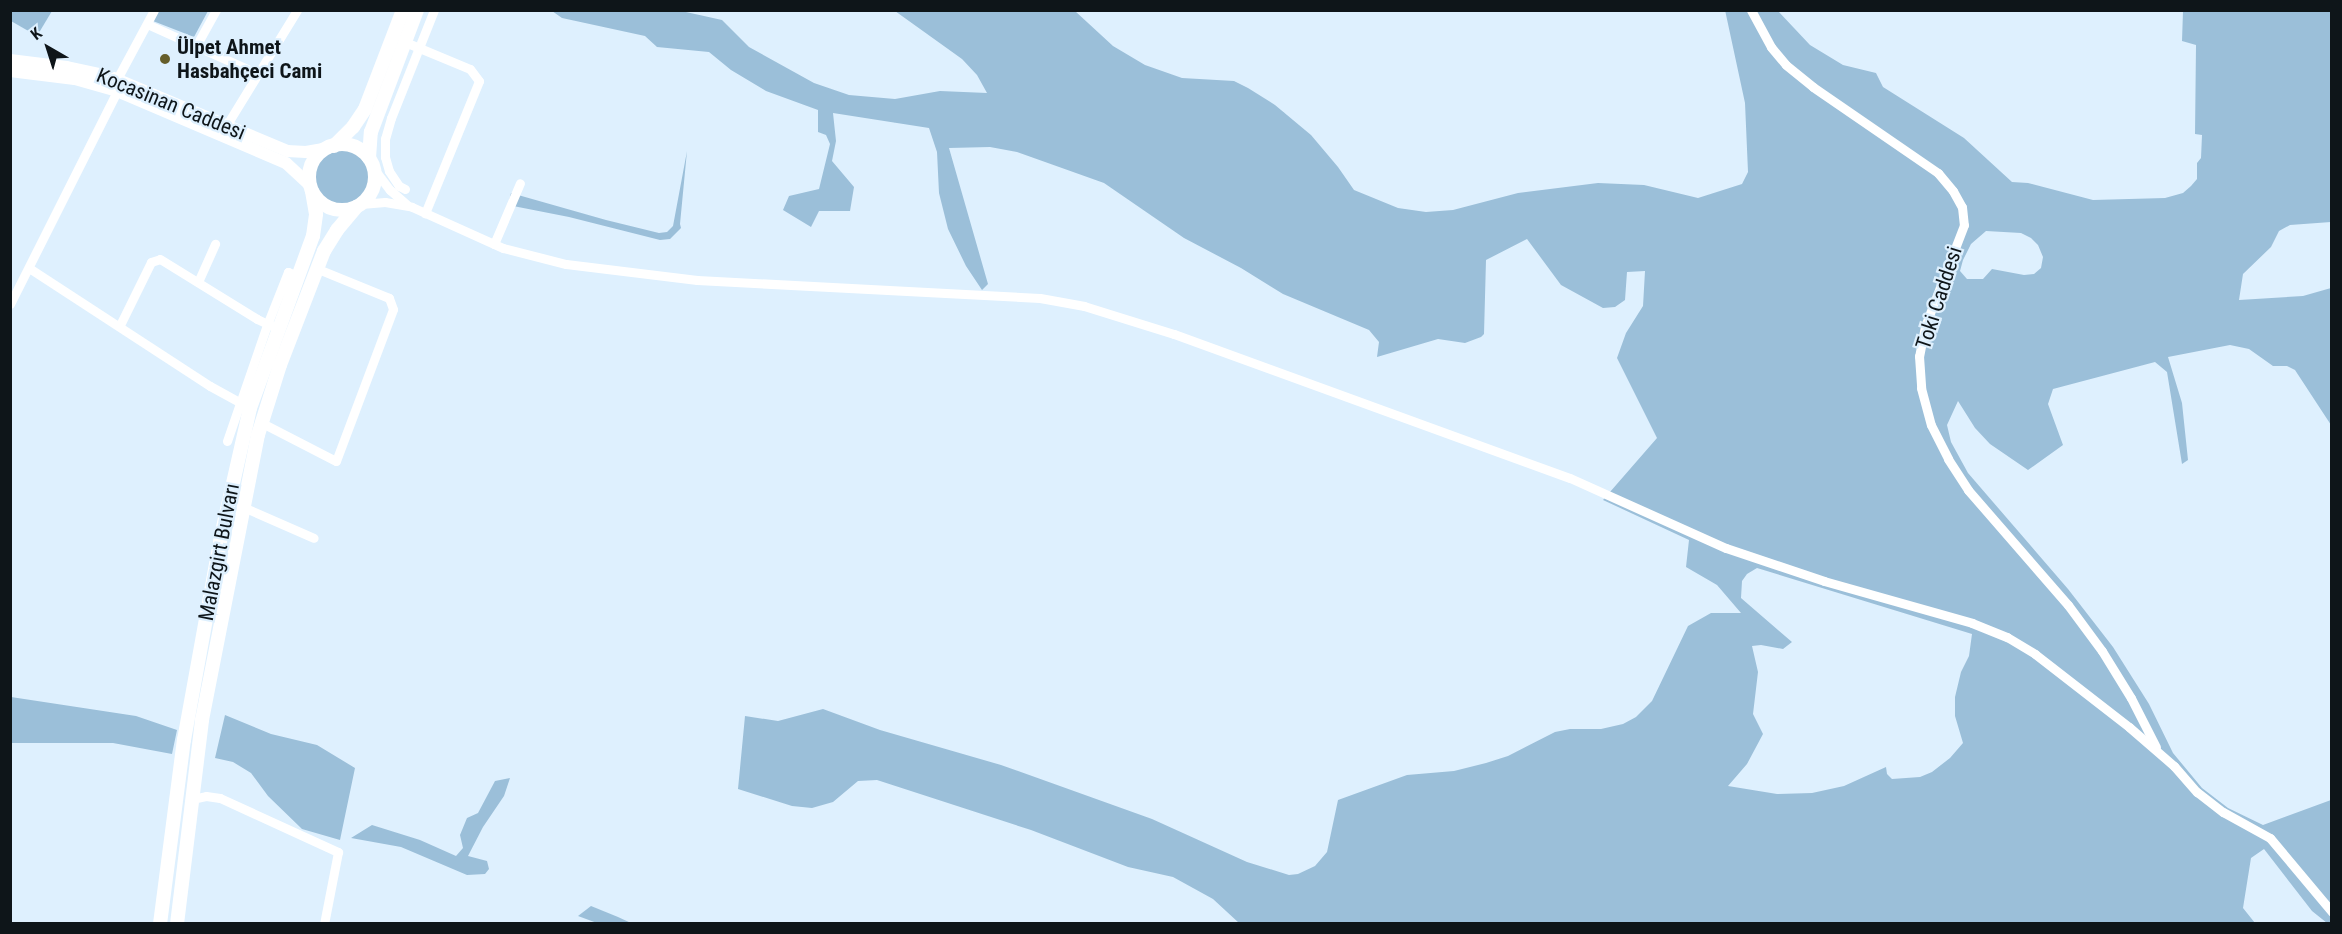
<!DOCTYPE html>
<html>
<head>
<meta charset="utf-8">
<style>
	body { margin:0 }
	#map { position:relative; width:2342px; height:934px; overflow:hidden; background:#def0fe; font-family:"Roboto Condensed",sans-serif }
	div>[style] { position:absolute }
	.green>* { inset:0; background:#9bbfd9 }
	.round { border-radius:50% }
	.minor>* { height:9px; margin:-4.5px; padding:0 4.5px; transform-origin:4.5px; border-radius:4.5px; background:#fff }
	.major>* { height:12px; margin:-6px; padding:0 6px; transform-origin:6px; border-radius:6px; background:#fff }
	.highway>* { height:14px; margin:-7px; padding:0 7px; transform-origin:7px; border-radius:7px; background:#fff }
	.highway>.ring { margin:-7px; padding:0; box-sizing:content-box; background:none; border:14px solid #fff; border-radius:50% }
	.dots>* { width:16px; height:16px; translate:-50% -50%; box-sizing:border-box; border:3px solid #def0fe; border-radius:50% }
	span { translate:-50% -50%; white-space:nowrap; text-align:center; line-height:1.15; -webkit-text-stroke:4.5px #def0fe; paint-order:stroke }
	.poi-label { font-size:21px; color:#0e1519; font-weight:700 }
	.left { translate:0 -50%; text-align:left }
	.street-label { font-size:21px; color:#0e1519 }
	.frame { position:absolute; inset:0; border:12px solid #0e1519; pointer-events:none }
	.north { position:absolute; left:18px; top:18px; width:60px; height:60px; -webkit-text-stroke:4px #def0fe; paint-order:stroke; rotate:321deg; font-size:16px; font-weight:700; line-height:24px; text-align:center; color:#0e1519 }
	.north::after { content:''; display:block; margin:auto; width:21px; height:27px; background:#0e1519; clip-path:polygon(50% 0,100% 100%,50% 72%,0 100%) }
</style>
</head>
<body>
<div id="map">
	<div class="green">
		<i style="clip-path:polygon(11px 10px,52px 10px,52px 11px,37px 36px,11px 21px)"></i>
		<i style="clip-path:polygon(evenodd,677px 10px,722px 20px,749px 47px,814px 83px,849px 95px,895px 99px,940px 91px,987px 93px,977px 75px,962px 59px,895px 11px,1075px 11px,1113px 46px,1145px 65px,1182px 78px,1234px 81px,1248px 88px,1275px 105px,1311px 135px,1338px 167px,1354px 190px,1398px 208px,1426px 212px,1453px 210px,1518px 193px,1598px 183px,1644px 185px,1698px 198px,1742px 184px,1748px 172px,1745px 103px,1725px 10px,1778px 11px,1810px 45px,1843px 65px,1876px 73px,1883px 87px,1964px 138px,2012px 182px,2028px 183px,2093px 200px,2165px 198px,2183px 193px,2191px 186px,2197px 179px,2197px 163px,2201px 158px,2202px 135px,2195px 134px,2196px 45px,2182px 41px,2183px 11px,2331px 11px,2331px 222px,2290px 225px,2279px 231px,2271px 247px,2243px 274px,2239px 300px,2303px 296px,2331px 288px,2331px 425px,2295px 370px,2287px 366px,2273px 366px,2249px 349px,2230px 345px,2168px 357px,2182px 403px,2188px 460px,2182px 464px,2167px 372px,2155px 362px,2053px 389px,2048px 404px,2063px 445px,2028px 470px,1990px 444px,1975px 428px,1958px 401px,1947px 425px,1951px 442px,1968px 473px,2068px 589px,2113px 647px,2149px 704px,2173px 753px,2202px 788px,2228px 808px,2263px 825px,2331px 800px,2331px 923px,2327px 923px,2312px 911px,2264px 849px,2251px 858px,2243px 908px,2255px 923px,1239px 923px,1213px 899px,1173px 877px,1128px 867px,1031px 830px,877px 780px,858px 781px,833px 802px,812px 808px,792px 806px,738px 789px,745px 716px,778px 721px,823px 709px,880px 730px,1001px 765px,1152px 819px,1247px 862px,1289px 875px,1298px 874px,1315px 866px,1327px 852px,1338px 800px,1407px 775px,1454px 771px,1486px 763px,1508px 756px,1555px 732px,1570px 729px,1601px 729px,1623px 724px,1636px 717px,1652px 701px,1688px 626px,1711px 613px,1741px 613px,1717px 585px,1686px 567px,1689px 540px,1603px 500px,1657px 438px,1617px 358px,1626px 333px,1643px 306px,1645px 271px,1627px 272px,1625px 300px,1615px 307px,1603px 308px,1561px 285px,1527px 239px,1486px 260px,1484px 334px,1481px 337px,1465px 343px,1438px 339px,1377px 357px,1379px 342px,1369px 330px,1283px 294px,1241px 268px,1184px 238px,1104px 183px,1017px 152px,990px 147px,949px 148px,988px 284px,982px 290px,966px 266px,948px 229px,939px 193px,937px 152px,929px 128px,833px 113px,836px 141px,832px 161px,854px 187px,850px 211px,819px 211px,811px 227px,783px 210px,789px 196px,819px 189px,830px 144px,826px 135px,818px 132px,818px 110px,766px 91px,731px 70px,709px 52px,657px 47px,645px 36px,562px 18px,552px 11px,677px 10px,1986px 231px,2021px 233px,2031px 238px,2038px 245px,2043px 257px,2041px 268px,2034px 274px,2024px 275px,1992px 269px,1983px 279px,1967px 279px,1960px 271px,1963px 260px,1971px 244px,1986px 231px,677px 10px,1757px 568px,1972px 634px,1969px 656px,1961px 672px,1955px 697px,1955px 716px,1963px 743px,1950px 758px,1932px 772px,1920px 777px,1892px 779px,1887px 774px,1886px 767px,1844px 786px,1812px 793px,1777px 794px,1728px 786px,1747px 764px,1763px 734px,1753px 714px,1758px 672px,1752px 646px,1761px 645px,1783px 649px,1792px 642px,1741px 598px,1742px 581px,1747px 574px,1757px 568px)"></i>
		<i style="clip-path:polygon(159px 11px,159px 10px,208px 11px,194px 37px,153px 21px)"></i>
		<i class="round" style="left:315px;top:150px;width:54px;height:54px"></i>
		<i style="clip-path:polygon(687px 151px,680px 224px,681px 228px,670px 239px,660px 240px,569px 217px,508px 205px,511px 193px,606px 220px,659px 233px,667px 232px,673px 226px)"></i>
		<i style="clip-path:polygon(11px 697px,136px 716px,177px 730px,172px 754px,113px 743px,11px 743px)"></i>
		<i style="clip-path:polygon(225px 715px,271px 734px,317px 745px,355px 768px,340px 840px,302px 829px,268px 796px,251px 773px,233px 762px,215px 758px)"></i>
		<i style="clip-path:polygon(510px 778px,504px 796px,483px 827px,468px 856px,487px 861px,489px 869px,485px 874px,467px 875px,401px 847px,351px 838px,372px 825px,420px 840px,456px 856px,463px 848px,460px 835px,467px 818px,478px 813px,495px 781px)"></i>
		<i style="clip-path:polygon(591px 906px,618px 917px,631px 923px,597px 923px,578px 916px)"></i>
	</div>
	<div class="minor">
		<i style="left:1751px;top:10px;width:42px;rotate:61.6deg"></i>
		<i style="left:1771px;top:47px;width:23px;rotate:50deg"></i>
		<i style="left:1786px;top:65px;width:35px;rotate:39deg"></i>
		<i style="left:1813px;top:87px;width:152px;rotate:34.5deg"></i>
		<i style="left:1938px;top:173px;width:23px;rotate:50deg"></i>
		<i style="left:1953px;top:191px;width:18px;rotate:61deg"></i>
		<i style="left:1962px;top:207px;width:18px;rotate:84deg"></i>
		<i style="left:1964px;top:225px;width:108px;rotate:111.1deg"></i>
		<i style="left:1925px;top:326px;width:31px;rotate:101deg"></i>
		<i style="left:1919px;top:356px;width:32px;rotate:86deg"></i>
		<i style="left:1921px;top:388px;width:38px;rotate:75deg"></i>
		<i style="left:1931px;top:425px;width:38px;rotate:63deg"></i>
		<i style="left:1948px;top:459px;width:37px;rotate:57deg"></i>
		<i style="left:1968px;top:490px;width:152px;rotate:49deg"></i>
		<i style="left:2068px;top:605px;width:57px;rotate:53.5deg"></i>
		<i style="left:2102px;top:651px;width:55px;rotate:58.3deg"></i>
		<i style="left:2131px;top:698px;width:55px;rotate:63deg"></i>
		<i style="left:147px;top:24px;width:122px;rotate:24.2deg"></i>
		<i style="left:405px;top:42px;width:70px;rotate:22.6deg"></i>
		<i style="left:470px;top:69px;width:15px;rotate:53deg"></i>
		<i style="left:479px;top:81px;width:143px;rotate:112.2deg"></i>
		<i style="left:196px;top:46px;width:41px;rotate:-60.9deg"></i>
		<i style="left:117px;top:79px;width:78px;rotate:-61.8deg"></i>
		<i style="left:226px;top:126px;width:136px;rotate:-58.5deg"></i>
		<i style="left:374px;top:169px;width:26px;rotate:53deg"></i>
		<i style="left:390px;top:190px;width:23px;rotate:41deg"></i>
		<i style="left:405px;top:189px;width:7px;rotate:-153deg"></i>
		<i style="left:399px;top:186px;width:18px;rotate:-124deg"></i>
		<i style="left:389px;top:171px;width:15px;rotate:-106deg"></i>
		<i style="left:385px;top:157px;width:18px;rotate:-90deg"></i>
		<i style="left:385px;top:139px;width:22px;rotate:-74deg"></i>
		<i style="left:391px;top:118px;width:116px;rotate:-68.3deg"></i>
		<i style="left:361px;top:204px;width:24px;rotate:-5deg"></i>
		<i style="left:385px;top:202px;width:27px;rotate:10deg"></i>
		<i style="left:412px;top:207px;width:100px;rotate:24.3deg"></i>
		<i style="left:503px;top:248px;width:65px;rotate:14.3deg"></i>
		<i style="left:566px;top:264px;width:132px;rotate:7deg"></i>
		<i style="left:697px;top:280px;width:343px;rotate:3deg"></i>
		<i style="left:1040px;top:298px;width:45px;rotate:10.3deg"></i>
		<i style="left:1084px;top:306px;width:94px;rotate:17.3deg"></i>
		<i style="left:1174px;top:334px;width:421px;rotate:20deg"></i>
		<i style="left:1570px;top:478px;width:171px;rotate:24.2deg"></i>
		<i style="left:1726px;top:548px;width:103px;rotate:18.6deg"></i>
		<i style="left:1824px;top:581px;width:154px;rotate:15.8deg"></i>
		<i style="left:1972px;top:623px;width:38px;rotate:22deg"></i>
		<i style="left:2007px;top:637px;width:33px;rotate:31deg"></i>
		<i style="left:2035px;top:654px;width:119px;rotate:37.8deg"></i>
		<i style="left:2129px;top:727px;width:60px;rotate:40.9deg"></i>
		<i style="left:2174px;top:766px;width:35px;rotate:49deg"></i>
		<i style="left:2197px;top:792px;width:33px;rotate:38deg"></i>
		<i style="left:2223px;top:812px;width:54px;rotate:29deg"></i>
		<i style="left:2270px;top:838px;width:97px;rotate:50deg"></i>
		<i style="left:494px;top:244px;width:66px;rotate:-66.9deg"></i>
		<i style="left:29px;top:268px;width:216px;rotate:33.1deg"></i>
		<i style="left:210px;top:386px;width:46px;rotate:28.8deg"></i>
		<i style="left:198px;top:282px;width:42px;rotate:-65.9deg"></i>
		<i style="left:10px;top:304px;width:238px;rotate:-63.3deg"></i>
		<i style="left:120px;top:325px;width:70px;rotate:-63.8deg"></i>
		<i style="left:151px;top:262px;width:9px;rotate:-18deg"></i>
		<i style="left:160px;top:259px;width:114px;rotate:31.7deg"></i>
		<i style="left:257px;top:319px;width:23px;rotate:25deg"></i>
		<i style="left:262px;top:423px;width:83px;rotate:27.2deg"></i>
		<i style="left:336px;top:461px;width:162px;rotate:-69.4deg"></i>
		<i style="left:393px;top:309px;width:12px;rotate:-110deg"></i>
		<i style="left:389px;top:298px;width:77px;rotate:-157.8deg"></i>
		<i style="left:227px;top:441px;width:123px;rotate:-71deg"></i>
		<i style="left:267px;top:325px;width:57px;rotate:-68.4deg"></i>
		<i style="left:288px;top:272px;width:11px;rotate:22deg"></i>
		<i style="left:243px;top:507px;width:77px;rotate:23.6deg"></i>
		<i style="left:192px;top:799px;width:14px;rotate:-12deg"></i>
		<i style="left:206px;top:796px;width:14px;rotate:8deg"></i>
		<i style="left:220px;top:798px;width:130px;rotate:24.6deg"></i>
		<i style="left:338px;top:852px;width:73px;rotate:101deg"></i>
	</div>
	<div class="major">
		<i style="left:10px;top:60px;width:57px;rotate:7deg"></i>
		<i style="left:67px;top:67px;width:43px;rotate:12.1deg"></i>
		<i style="left:109px;top:76px;width:193px;rotate:22.8deg"></i>
		<i style="left:287px;top:151px;width:19px;rotate:3deg"></i>
		<i style="left:306px;top:152px;width:22px;rotate:-10deg"></i>
		<i style="left:10px;top:71px;width:65px;rotate:7deg"></i>
		<i style="left:75px;top:79px;width:44px;rotate:15.9deg"></i>
		<i style="left:117px;top:91px;width:184px;rotate:23.1deg"></i>
		<i style="left:286px;top:163px;width:34px;rotate:43deg"></i>
	</div>
	<div class="highway">
		<i class="ring" style="left:309px;top:144px;width:52px;height:52px"></i>
		<i style="left:334px;top:146px;width:27px;rotate:-45deg"></i>
		<i style="left:353px;top:127px;width:22px;rotate:-56deg"></i>
		<i style="left:365px;top:109px;width:106px;rotate:-69deg"></i>
		<i style="left:369px;top:158px;width:26px;rotate:-86deg"></i>
		<i style="left:371px;top:132px;width:130px;rotate:-69.3deg"></i>
		<i style="left:160px;top:924px;width:186px;rotate:-82.6deg"></i>
		<i style="left:184px;top:740px;width:207px;rotate:-79.7deg"></i>
		<i style="left:221px;top:536px;width:131px;rotate:-77.2deg"></i>
		<i style="left:250px;top:408px;width:183px;rotate:-69.9deg"></i>
		<i style="left:313px;top:236px;width:22px;rotate:-82deg"></i>
		<i style="left:316px;top:214px;width:23px;rotate:-100deg"></i>
		<i style="left:177px;top:924px;width:206px;rotate:-83deg"></i>
		<i style="left:202px;top:720px;width:290px;rotate:-78.9deg"></i>
		<i style="left:258px;top:435px;width:73px;rotate:-72.6deg"></i>
		<i style="left:280px;top:365px;width:122px;rotate:-68.9deg"></i>
		<i style="left:324px;top:251px;width:25px;rotate:-58deg"></i>
		<i style="left:337px;top:230px;width:30px;rotate:-50deg"></i>
	</div>
	<div class="dots">
		<i style="left:165px;top:59px;background:#655e2a"></i>
	</div>
	<div class="poi-label">
		<span class="left" style="left:177px;top:59px">Ülpet Ahmet<br>Hasbahçeci Cami</span>
	</div>
	<div class="street-label">
		<span style="left:171px;top:104px;rotate:22deg">Kocasinan Caddesi</span>
		<span style="left:1939px;top:298px;rotate:-72deg">Toki Caddesi</span>
		<span style="left:219px;top:552px;rotate:-79deg">Malazgirt Bulvarı</span>
	</div>
	<div class="frame"></div>
	<div class="north">K</div>
</div>
</body>
</html>
